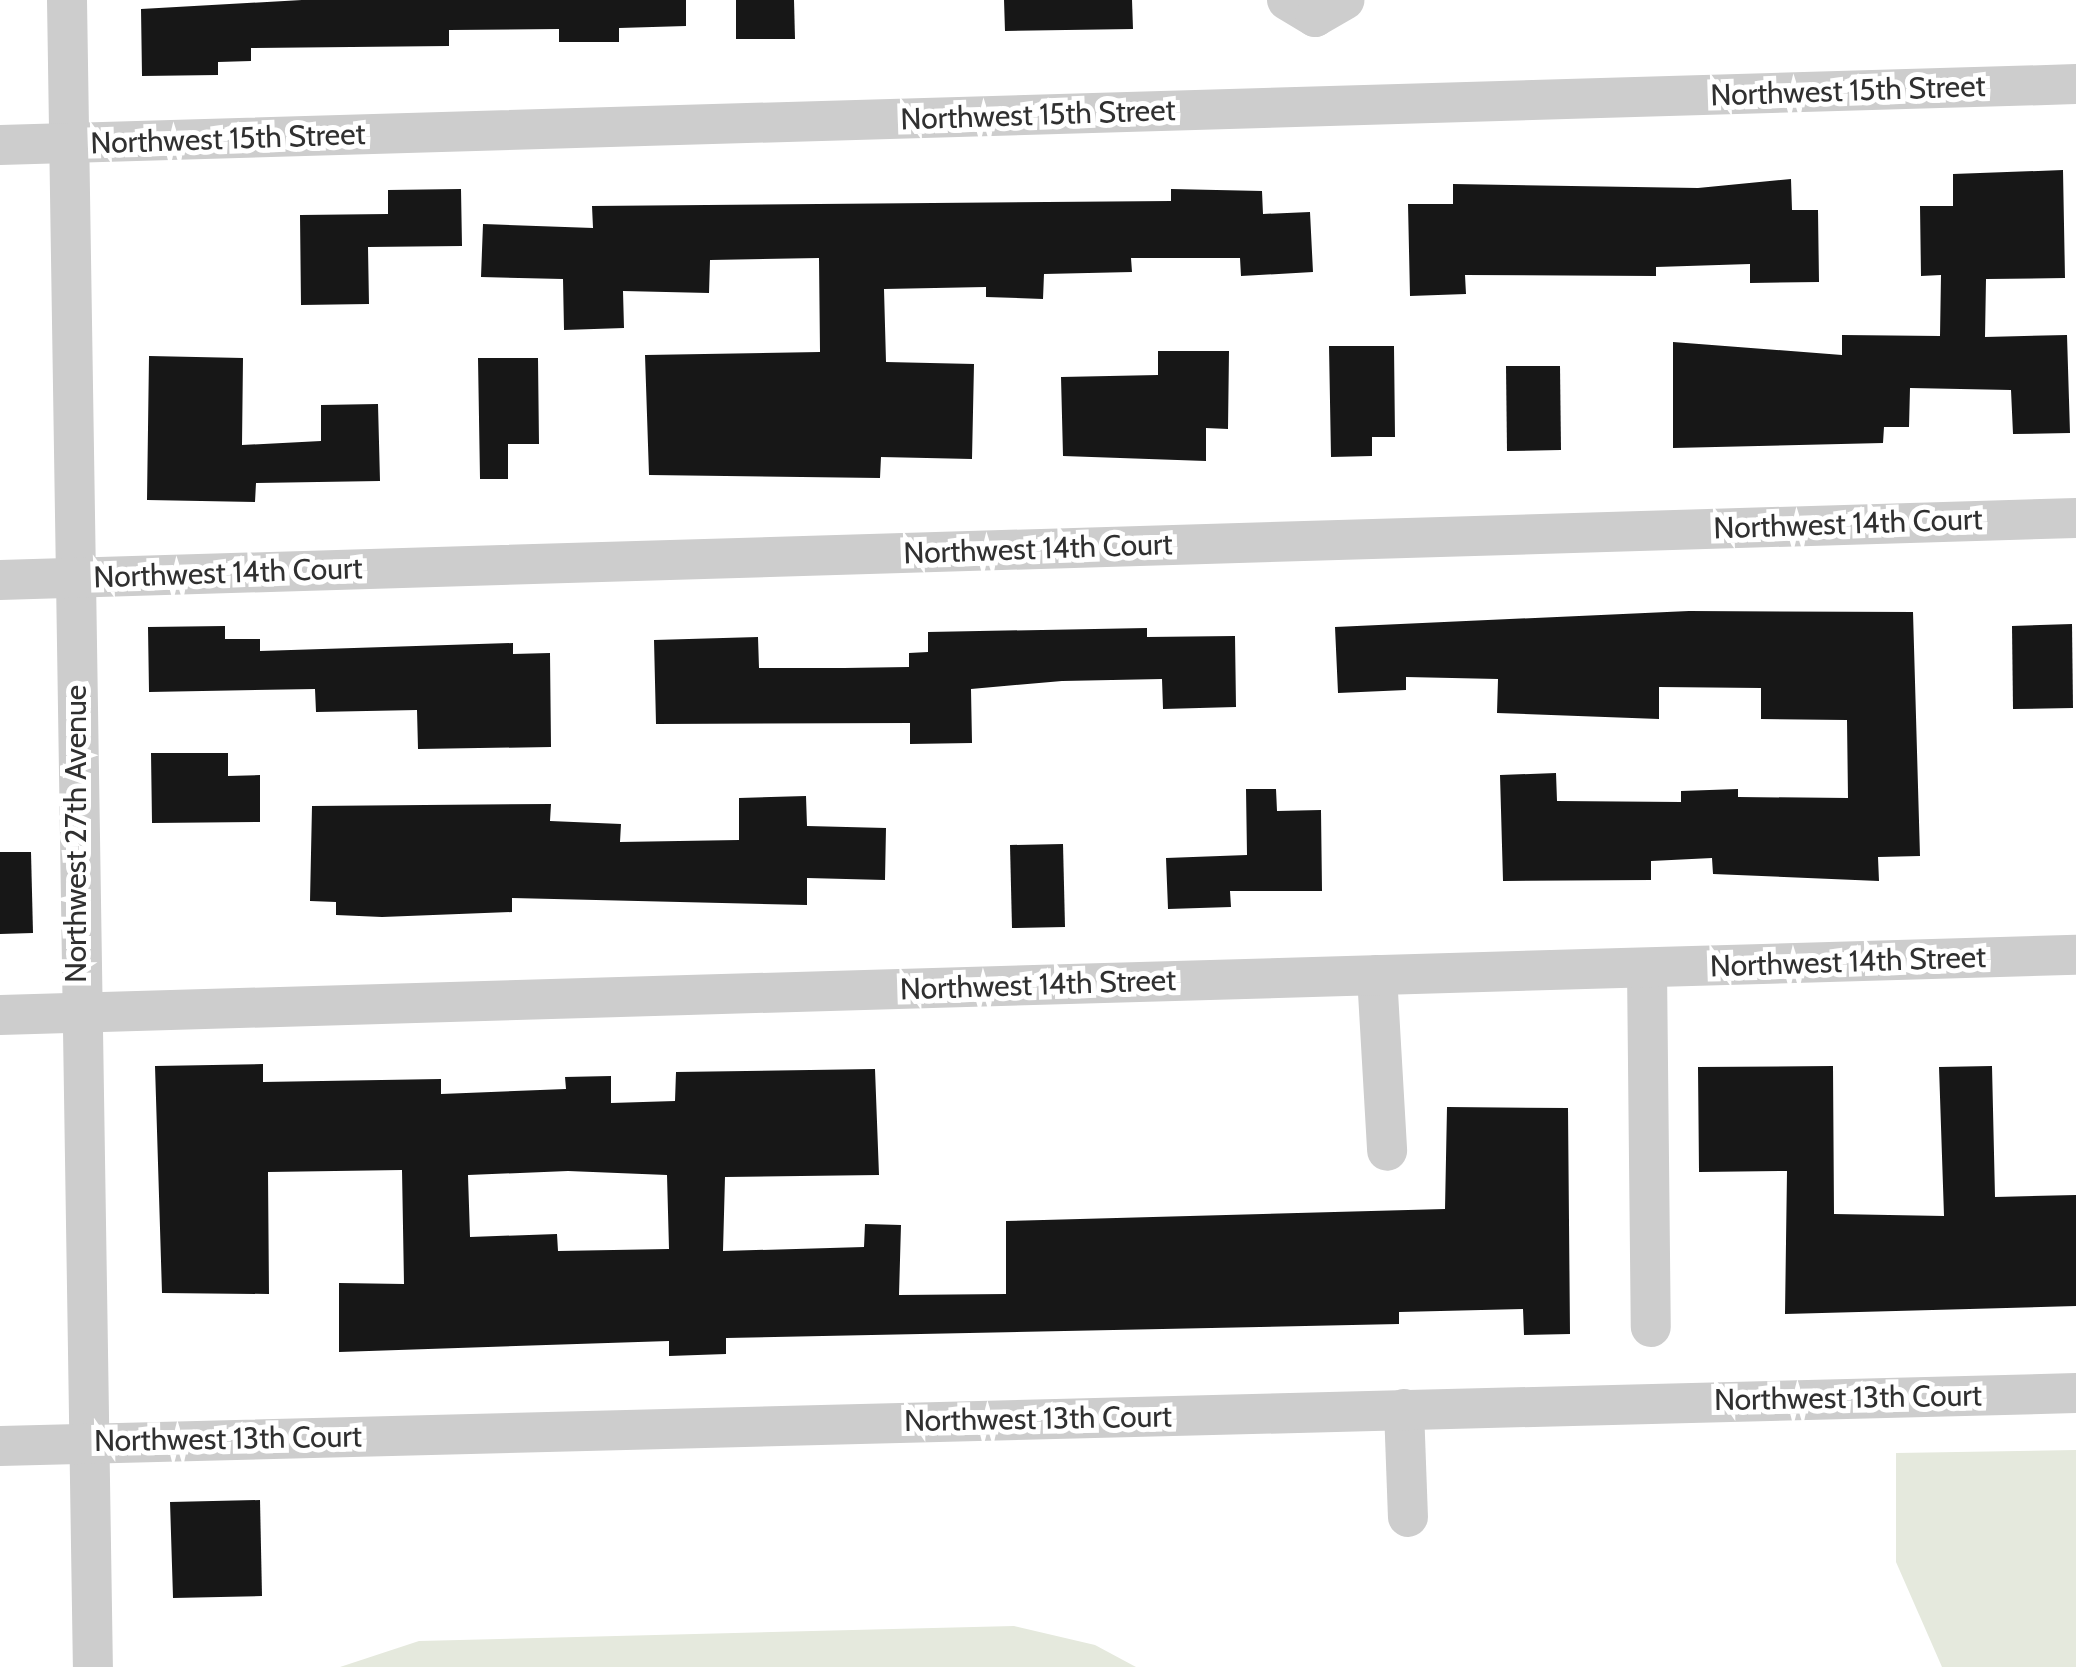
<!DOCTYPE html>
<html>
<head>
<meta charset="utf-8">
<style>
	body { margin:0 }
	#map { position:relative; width:2076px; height:1667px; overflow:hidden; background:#fff; font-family:Cabin,sans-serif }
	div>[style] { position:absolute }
	.green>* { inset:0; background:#e5e9dd }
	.building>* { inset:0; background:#171717 }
	.minor>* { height:40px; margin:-20px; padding:0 20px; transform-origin:20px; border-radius:20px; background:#cdcdcd }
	span { translate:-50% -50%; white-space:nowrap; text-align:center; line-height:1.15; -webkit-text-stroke:10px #fff; paint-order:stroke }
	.street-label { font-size:30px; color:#303030 }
</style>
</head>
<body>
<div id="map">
	<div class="green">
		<i style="clip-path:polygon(2076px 1450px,2076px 1667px,1942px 1667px,1896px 1562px,1896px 1453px)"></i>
		<i style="clip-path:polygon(1014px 1626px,1095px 1645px,1136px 1667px,340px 1667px,419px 1641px)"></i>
	</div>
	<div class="building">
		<i style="clip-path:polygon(302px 0,686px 0,686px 26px,619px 28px,619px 42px,559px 42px,559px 29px,449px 30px,449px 46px,251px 48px,251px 61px,218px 62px,218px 75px,142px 76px,141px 9px)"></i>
		<i style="clip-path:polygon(736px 0,794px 0,795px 39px,736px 39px)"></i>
		<i style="clip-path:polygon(1004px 0,1132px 0,1133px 29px,1005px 31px)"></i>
		<i style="clip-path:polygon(2063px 170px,2065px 278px,1986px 279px,1985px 337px,2067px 335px,2070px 433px,2013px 434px,2011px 390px,1910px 388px,1909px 427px,1884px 427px,1883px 443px,1673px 448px,1673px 342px,1842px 355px,1842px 335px,1940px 336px,1941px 275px,1921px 276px,1920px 206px,1953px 206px,1953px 174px)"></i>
		<i style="clip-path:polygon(1791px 179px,1792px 210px,1818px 210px,1819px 282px,1750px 283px,1750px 264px,1656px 267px,1656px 276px,1465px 275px,1466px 294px,1410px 296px,1408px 204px,1453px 204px,1453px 184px,1698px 188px)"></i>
		<i style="clip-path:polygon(461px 189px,462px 246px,368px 247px,369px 304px,301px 305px,300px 215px,388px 214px,388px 190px)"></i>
		<i style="clip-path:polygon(1171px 189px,1262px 191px,1263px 214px,1310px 212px,1313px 272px,1241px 276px,1240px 258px,1131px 258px,1132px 272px,1044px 274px,1043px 299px,986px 297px,986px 287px,884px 289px,886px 362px,974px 364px,972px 459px,881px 457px,880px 478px,649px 475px,645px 355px,820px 352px,819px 258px,710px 260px,709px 293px,623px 291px,624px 328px,564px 330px,563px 279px,481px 277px,483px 224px,593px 228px,592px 206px,1171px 201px)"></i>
		<i style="clip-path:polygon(1329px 346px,1394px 346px,1395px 437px,1372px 437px,1372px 456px,1331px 457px)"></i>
		<i style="clip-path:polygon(1158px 351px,1229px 351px,1228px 429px,1206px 428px,1206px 461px,1063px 456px,1061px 377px,1158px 375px)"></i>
		<i style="clip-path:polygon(149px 356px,243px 358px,242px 445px,321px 441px,321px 405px,378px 404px,380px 481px,256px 483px,255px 502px,147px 500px)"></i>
		<i style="clip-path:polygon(478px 358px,538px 358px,539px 444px,508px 444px,508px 479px,480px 479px)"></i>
		<i style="clip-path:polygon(1506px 366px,1560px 366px,1561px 450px,1507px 451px)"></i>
		<i style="clip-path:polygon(1689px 611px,1913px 612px,1920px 856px,1878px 857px,1879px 881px,1713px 874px,1712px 858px,1651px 861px,1651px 880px,1503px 881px,1500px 775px,1556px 773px,1557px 801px,1681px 802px,1681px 791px,1738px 789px,1738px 797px,1848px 798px,1847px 720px,1761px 719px,1761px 688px,1659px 687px,1659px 719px,1497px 713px,1498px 679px,1406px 677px,1406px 690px,1338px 693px,1335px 627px)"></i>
		<i style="clip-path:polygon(2072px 624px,2073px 708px,2013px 709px,2012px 626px)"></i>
		<i style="clip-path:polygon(225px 626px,225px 639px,260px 639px,260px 651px,513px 643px,513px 654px,550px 653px,551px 747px,418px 749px,417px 710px,316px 712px,315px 689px,149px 692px,148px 627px)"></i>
		<i style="clip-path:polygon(1147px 628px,1147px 637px,1235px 636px,1236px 707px,1163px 709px,1162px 679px,1062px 681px,971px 689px,972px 743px,910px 744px,910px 723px,656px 724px,654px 640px,758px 637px,759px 668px,844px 668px,909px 667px,909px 653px,928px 652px,928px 632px)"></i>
		<i style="clip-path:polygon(151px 753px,228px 753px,228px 776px,260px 775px,260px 822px,152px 823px)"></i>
		<i style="clip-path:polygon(1246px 789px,1276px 789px,1277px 811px,1321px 810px,1322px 891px,1230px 891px,1231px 907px,1168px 909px,1166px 858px,1247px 855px)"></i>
		<i style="clip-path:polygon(806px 796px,807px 826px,886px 828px,885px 880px,807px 878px,807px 905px,512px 898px,512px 912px,382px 917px,336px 915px,336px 902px,310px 901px,312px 806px,551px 804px,550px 821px,621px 824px,620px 842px,739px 840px,739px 798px)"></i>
		<i style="clip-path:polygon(1063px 844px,1065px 927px,1012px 928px,1010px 845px)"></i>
		<i style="clip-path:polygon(0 852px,31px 852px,33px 933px,0 934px)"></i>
		<i style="clip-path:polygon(evenodd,263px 1064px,263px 1082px,441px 1079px,441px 1094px,566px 1089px,565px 1077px,611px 1076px,611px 1103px,675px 1101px,676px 1072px,875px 1069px,879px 1175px,725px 1177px,723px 1251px,864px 1247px,865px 1224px,901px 1225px,899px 1295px,1006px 1294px,1006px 1221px,1445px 1209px,1447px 1107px,1568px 1108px,1570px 1334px,1524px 1335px,1523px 1309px,1399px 1312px,1399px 1324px,726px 1338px,726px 1354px,669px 1356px,669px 1341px,339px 1352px,339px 1283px,404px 1284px,402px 1170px,268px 1172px,269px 1294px,162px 1293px,155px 1066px,263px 1064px,568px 1171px,667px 1175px,669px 1249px,558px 1251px,557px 1234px,470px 1237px,468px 1175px,568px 1171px)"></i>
		<i style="clip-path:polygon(1833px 1066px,1834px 1214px,1944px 1216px,1939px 1067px,1992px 1066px,1995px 1197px,2076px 1195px,2076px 1306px,1785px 1314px,1787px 1171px,1699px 1172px,1698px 1067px)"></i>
		<i style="clip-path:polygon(260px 1500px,262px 1596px,173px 1598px,170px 1502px)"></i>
	</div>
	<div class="minor">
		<i style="left:67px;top:0;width:1667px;rotate:89.11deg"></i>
		<i style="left:1287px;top:0;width:33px;rotate:31deg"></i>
		<i style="left:1315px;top:17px;width:34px;rotate:-30deg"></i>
		<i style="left:0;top:145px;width:2077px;rotate:-1.68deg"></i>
		<i style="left:0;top:580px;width:2077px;rotate:-1.71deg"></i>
		<i style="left:1647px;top:968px;width:359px;rotate:89.4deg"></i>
		<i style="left:1377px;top:975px;width:176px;rotate:86.7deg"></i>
		<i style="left:0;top:1015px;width:2077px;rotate:-1.66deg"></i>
		<i style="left:1404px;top:1409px;width:108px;rotate:87.9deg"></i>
		<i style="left:0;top:1446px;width:2077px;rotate:-1.46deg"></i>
	</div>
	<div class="street-label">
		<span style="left:1848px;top:91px;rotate:-2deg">Northwest 15th Street</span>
		<span style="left:1038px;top:115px;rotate:-2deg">Northwest 15th Street</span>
		<span style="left:228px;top:139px;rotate:-2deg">Northwest 15th Street</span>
		<span style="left:1848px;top:524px;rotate:-2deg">Northwest 14th Court</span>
		<span style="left:1038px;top:549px;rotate:-2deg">Northwest 14th Court</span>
		<span style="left:228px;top:573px;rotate:-2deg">Northwest 14th Court</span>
		<span style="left:76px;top:834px;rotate:-90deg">Northwest 27th Avenue</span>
		<span style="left:1848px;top:962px;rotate:-2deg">Northwest 14th Street</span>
		<span style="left:1038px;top:985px;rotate:-2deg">Northwest 14th Street</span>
		<span style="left:1848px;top:1398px;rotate:-1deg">Northwest 13th Court</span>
		<span style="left:1038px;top:1419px;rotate:-1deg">Northwest 13th Court</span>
		<span style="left:228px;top:1439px;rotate:-1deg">Northwest 13th Court</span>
	</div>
</div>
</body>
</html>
